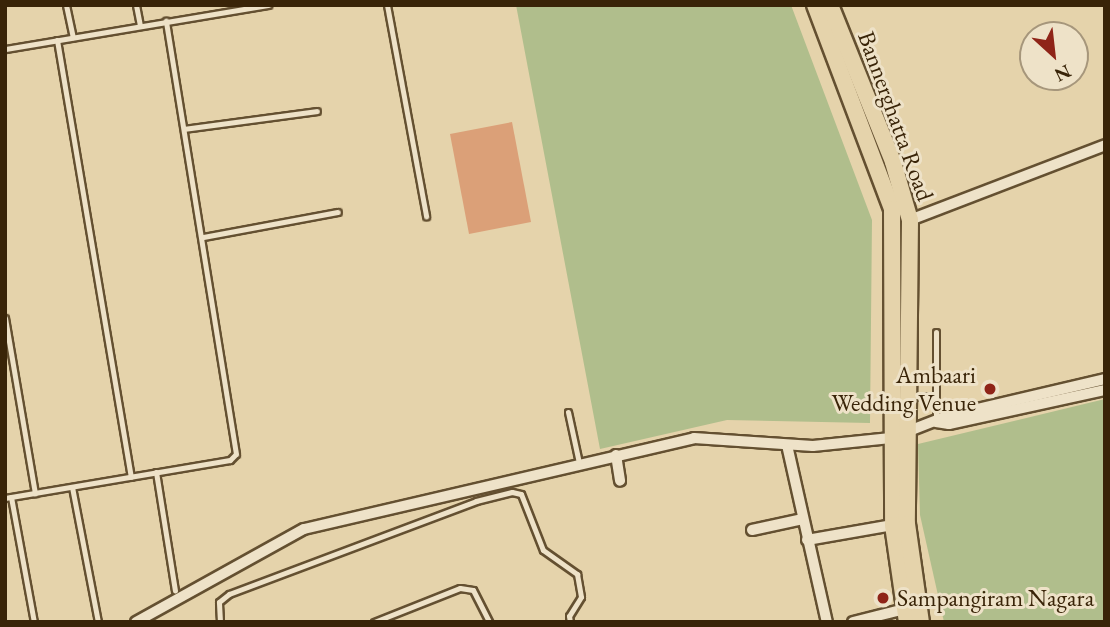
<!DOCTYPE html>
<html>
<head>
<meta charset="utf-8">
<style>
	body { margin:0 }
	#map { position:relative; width:1110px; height:627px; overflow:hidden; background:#e5d3ab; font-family:"EB Garamond",serif }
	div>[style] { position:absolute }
	.green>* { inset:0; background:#b0be8c }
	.building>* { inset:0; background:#dba078 }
	.roads { filter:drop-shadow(2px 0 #645031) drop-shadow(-2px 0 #645031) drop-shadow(0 2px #645031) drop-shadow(0 -2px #645031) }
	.lane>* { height:5px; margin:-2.5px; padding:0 2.5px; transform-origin:2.5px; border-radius:2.5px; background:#eee2c8 }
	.street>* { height:10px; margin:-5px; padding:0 5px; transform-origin:5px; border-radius:5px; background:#eee2c8 }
	.primary>* { height:16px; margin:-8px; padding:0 8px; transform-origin:8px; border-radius:8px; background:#e5d3ab }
	.dots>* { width:19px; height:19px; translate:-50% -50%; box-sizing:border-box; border:4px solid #eee2c8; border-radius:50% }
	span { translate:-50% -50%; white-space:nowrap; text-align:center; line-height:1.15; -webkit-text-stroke:6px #eee2c8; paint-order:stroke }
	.street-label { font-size:24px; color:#392408 }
	.poi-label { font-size:24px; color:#392408 }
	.right { translate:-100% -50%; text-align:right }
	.left { translate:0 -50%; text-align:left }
	.frame { position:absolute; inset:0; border:7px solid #392408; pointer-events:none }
	.north { position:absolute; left:1019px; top:21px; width:70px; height:70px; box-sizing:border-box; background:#eee2c8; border:2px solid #a6967b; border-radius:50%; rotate:153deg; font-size:19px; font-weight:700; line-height:28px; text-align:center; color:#392408 }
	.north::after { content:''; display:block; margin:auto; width:24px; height:32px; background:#8f2418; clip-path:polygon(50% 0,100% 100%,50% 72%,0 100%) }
</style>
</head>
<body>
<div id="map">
	<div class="green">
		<i style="clip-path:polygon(516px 5px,791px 5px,872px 220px,870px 423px,727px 420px,600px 449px)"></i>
		<i style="clip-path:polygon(1105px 399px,1105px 622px,944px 622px,920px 515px,918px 444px)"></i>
	</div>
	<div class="building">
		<i style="clip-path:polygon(512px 122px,531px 222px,469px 234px,450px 134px)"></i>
	</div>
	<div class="roads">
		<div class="lane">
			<i style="left:66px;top:5px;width:33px;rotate:78deg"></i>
			<i style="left:136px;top:5px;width:21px;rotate:79deg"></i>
			<i style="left:387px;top:5px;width:215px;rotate:79.5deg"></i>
			<i style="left:57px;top:40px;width:443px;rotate:80.4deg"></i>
			<i style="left:5px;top:49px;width:267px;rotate:-9.5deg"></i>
			<i style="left:184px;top:129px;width:134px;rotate:-7.7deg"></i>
			<i style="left:203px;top:237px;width:137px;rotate:-10.5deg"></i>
			<i style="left:5px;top:318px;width:178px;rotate:80.3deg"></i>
			<i style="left:936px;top:332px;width:90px;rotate:90deg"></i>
			<i style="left:911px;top:396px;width:25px;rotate:2deg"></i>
			<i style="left:568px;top:412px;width:52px;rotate:77.8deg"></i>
			<i style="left:156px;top:472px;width:120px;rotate:80.9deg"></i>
			<i style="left:72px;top:487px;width:137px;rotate:79.1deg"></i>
			<i style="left:11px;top:497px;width:127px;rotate:79.6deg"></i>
			<i style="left:5px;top:498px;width:228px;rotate:-9.6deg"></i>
			<i style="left:230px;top:460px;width:8px;rotate:-45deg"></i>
			<i style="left:236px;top:454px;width:439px;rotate:-99.2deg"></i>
			<i style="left:220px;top:622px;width:20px;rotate:-93deg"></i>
			<i style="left:219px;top:602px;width:13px;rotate:-39deg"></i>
			<i style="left:229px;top:594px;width:264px;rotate:-20.6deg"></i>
			<i style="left:476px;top:501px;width:37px;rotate:-14deg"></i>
			<i style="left:512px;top:492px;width:9px;rotate:13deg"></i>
			<i style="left:521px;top:494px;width:60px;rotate:68.6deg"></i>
			<i style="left:543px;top:550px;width:42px;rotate:35.2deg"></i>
			<i style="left:577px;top:574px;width:23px;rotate:80deg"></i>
			<i style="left:581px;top:597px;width:22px;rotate:122deg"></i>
			<i style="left:569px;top:616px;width:6px;rotate:81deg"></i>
			<i style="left:374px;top:622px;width:92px;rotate:-21.6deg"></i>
			<i style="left:460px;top:588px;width:13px;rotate:9deg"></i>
			<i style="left:473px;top:590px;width:36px;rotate:63deg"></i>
		</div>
		<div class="street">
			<i style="left:910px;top:220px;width:209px;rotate:-21deg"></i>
			<i style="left:936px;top:422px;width:13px;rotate:9deg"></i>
			<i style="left:949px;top:424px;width:160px;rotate:-12.3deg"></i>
			<i style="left:787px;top:445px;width:181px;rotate:77.3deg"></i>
			<i style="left:616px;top:455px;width:26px;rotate:81deg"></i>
			<i style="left:752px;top:530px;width:52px;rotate:-12.2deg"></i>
			<i style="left:807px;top:540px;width:87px;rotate:-9.9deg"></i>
			<i style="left:136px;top:622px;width:192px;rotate:-29deg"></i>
			<i style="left:304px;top:529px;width:400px;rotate:-13.1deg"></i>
			<i style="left:694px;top:438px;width:119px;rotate:3.8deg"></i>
			<i style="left:813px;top:446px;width:78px;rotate:-5.9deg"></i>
			<i style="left:891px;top:438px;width:60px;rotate:-21.4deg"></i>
			<i style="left:947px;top:416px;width:162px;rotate:-13.2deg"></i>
			<i style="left:853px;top:622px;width:54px;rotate:-14deg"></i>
		</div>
		<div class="primary">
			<i style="left:815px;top:5px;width:218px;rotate:69.3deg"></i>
			<i style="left:892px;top:209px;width:316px;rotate:89.8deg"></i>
			<i style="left:893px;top:525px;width:98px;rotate:81.8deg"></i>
			<i style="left:830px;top:5px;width:169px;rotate:68.1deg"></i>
			<i style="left:893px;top:162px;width:60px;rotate:73.7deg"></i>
			<i style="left:910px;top:220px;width:304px;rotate:90.6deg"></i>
			<i style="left:907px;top:524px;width:99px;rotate:81.9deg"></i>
		</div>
	</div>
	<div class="dots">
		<i style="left:990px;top:389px;background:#8f2418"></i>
		<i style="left:883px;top:598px;background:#8f2418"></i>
	</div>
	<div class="street-label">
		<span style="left:896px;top:116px;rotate:70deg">Bannerghatta Road</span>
	</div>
	<div class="poi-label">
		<span class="right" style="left:976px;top:389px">Ambaari<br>Wedding Venue</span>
		<span class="left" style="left:897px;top:598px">Sampangiram Nagara</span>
	</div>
	<div class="frame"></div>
	<div class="north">N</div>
</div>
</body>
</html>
